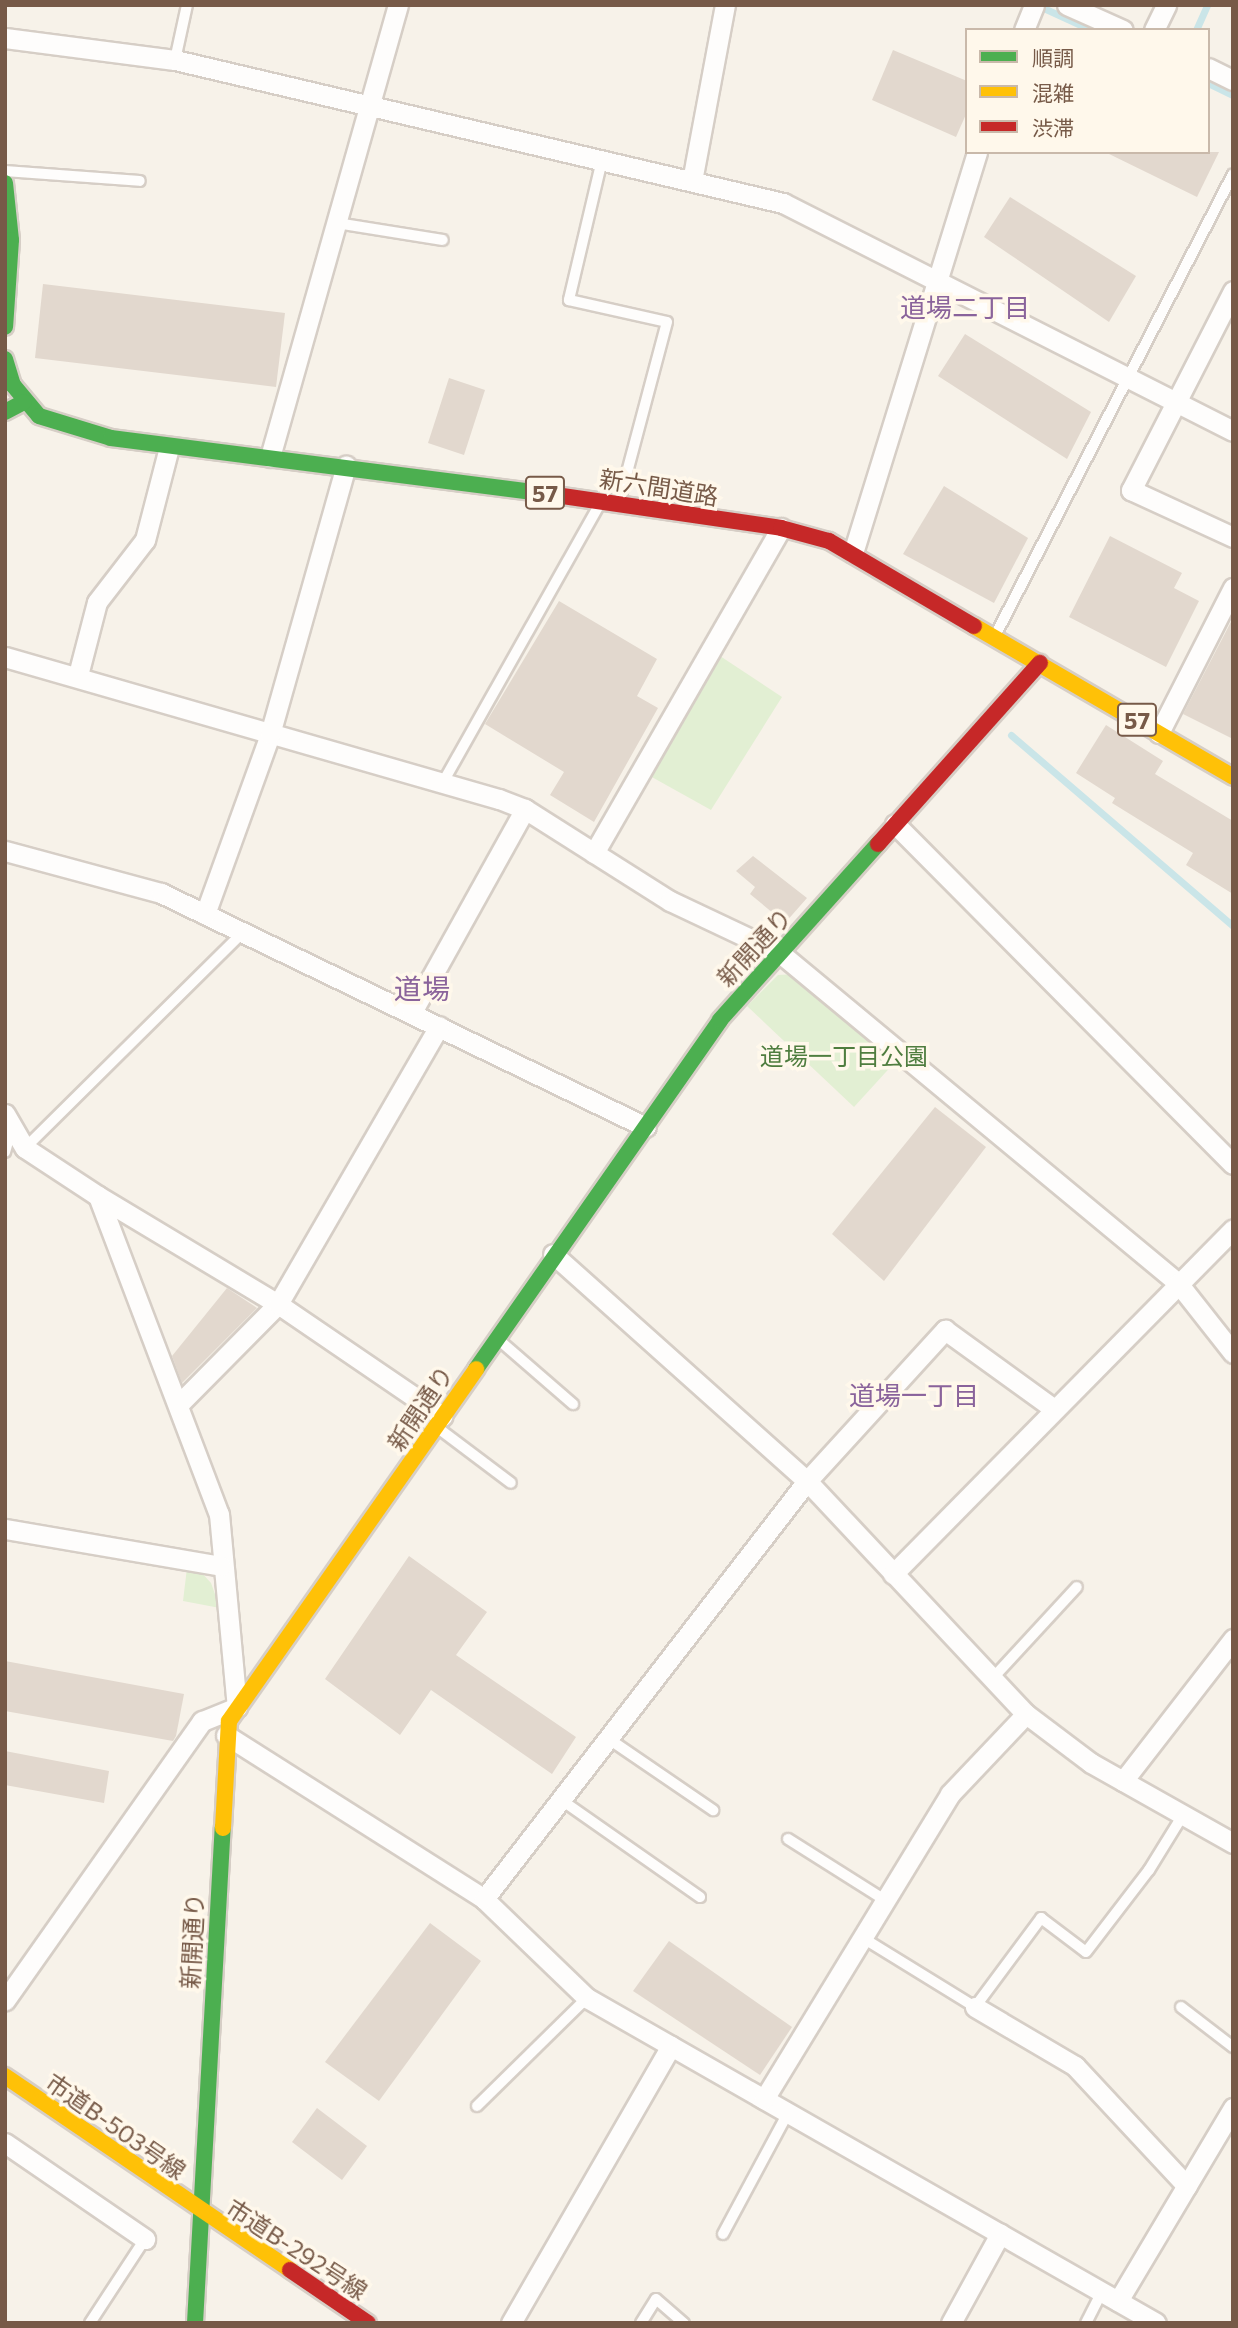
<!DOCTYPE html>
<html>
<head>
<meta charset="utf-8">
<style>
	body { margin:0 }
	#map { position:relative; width:1238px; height:2328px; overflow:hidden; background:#f7f2e9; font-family:Commissioner,"Noto Sans JP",sans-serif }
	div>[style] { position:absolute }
	.green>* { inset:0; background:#e2efd3 }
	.stream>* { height:7px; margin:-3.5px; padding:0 3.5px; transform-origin:3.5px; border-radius:3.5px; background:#cae5e8 }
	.building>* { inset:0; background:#e2d8ce }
	.roads { filter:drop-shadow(2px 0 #d6cec6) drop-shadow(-2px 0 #d6cec6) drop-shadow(0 2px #d6cec6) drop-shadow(0 -2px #d6cec6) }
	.lane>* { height:10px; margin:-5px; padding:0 5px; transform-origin:5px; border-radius:5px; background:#fefdfc }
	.street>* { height:19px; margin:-9.5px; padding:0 9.5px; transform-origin:9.5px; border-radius:9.5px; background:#fefdfc }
	.fast>* { height:16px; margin:-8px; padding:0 8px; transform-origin:8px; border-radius:8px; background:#4caf50 }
	.slow>* { height:16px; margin:-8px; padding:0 8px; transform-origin:8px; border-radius:8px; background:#ffc107 }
	.jam>* { height:16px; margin:-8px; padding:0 8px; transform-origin:8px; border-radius:8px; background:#c62828 }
	span { translate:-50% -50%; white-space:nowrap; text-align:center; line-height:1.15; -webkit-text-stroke:7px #fff8eb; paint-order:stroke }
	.shield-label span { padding:2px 5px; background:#fff8eb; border:2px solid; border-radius:5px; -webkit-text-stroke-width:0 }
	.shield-label { font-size:23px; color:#775a48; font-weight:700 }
	.street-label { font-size:24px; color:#775a48 }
	.park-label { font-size:24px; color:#4f7d3f }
	.neighbourhood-label { font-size:26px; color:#8a639b }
	.quarter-label { font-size:28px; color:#8a639b }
	.frame { position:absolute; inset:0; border:7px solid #775a48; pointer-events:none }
	.legend { position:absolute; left:965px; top:28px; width:245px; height:126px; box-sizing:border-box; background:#fff8eb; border:2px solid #c9b9aa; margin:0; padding:9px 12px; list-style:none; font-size:21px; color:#775a48 }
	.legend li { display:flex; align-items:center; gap:14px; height:35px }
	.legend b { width:35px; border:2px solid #c9b9aa }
</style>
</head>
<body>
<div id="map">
	<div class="green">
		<i style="clip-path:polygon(720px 656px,782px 697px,711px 810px,650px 776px)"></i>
		<i style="clip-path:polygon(796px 974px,896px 1061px,854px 1107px,747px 1006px,778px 975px)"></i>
		<i style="clip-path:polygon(187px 1568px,200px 1571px,211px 1583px,220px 1608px,183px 1601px)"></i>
	</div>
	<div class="stream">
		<i style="left:1037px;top:5px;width:60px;rotate:24.8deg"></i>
		<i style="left:1196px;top:30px;width:27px;rotate:-66deg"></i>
		<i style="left:1208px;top:83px;width:28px;rotate:26deg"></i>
		<i style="left:1011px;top:735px;width:293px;rotate:40.7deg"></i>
	</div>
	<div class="building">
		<i style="clip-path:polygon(893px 50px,967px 81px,967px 112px,956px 137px,872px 100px)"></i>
		<i style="clip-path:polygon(1105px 152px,1219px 152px,1197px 197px)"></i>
		<i style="clip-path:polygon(1010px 197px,1136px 276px,1109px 322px,984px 237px)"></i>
		<i style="clip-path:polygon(43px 284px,285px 313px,276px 387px,35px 358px)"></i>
		<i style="clip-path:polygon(965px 334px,1091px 412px,1067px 459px,938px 376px)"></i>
		<i style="clip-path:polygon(449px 378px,485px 390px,464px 455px,428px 443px)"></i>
		<i style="clip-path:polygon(944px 486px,1028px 538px,994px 603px,903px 554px)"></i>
		<i style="clip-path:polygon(1110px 536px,1182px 573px,1174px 588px,1199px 601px,1166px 667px,1069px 617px)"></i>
		<i style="clip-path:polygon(559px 601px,657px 659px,637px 696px,658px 708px,594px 822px,550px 795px,564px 772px,485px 724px)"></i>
		<i style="clip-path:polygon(1233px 618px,1233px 739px,1183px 714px)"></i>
		<i style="clip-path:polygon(1106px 725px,1163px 761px,1155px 774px,1233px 821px,1233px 894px,1186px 865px,1193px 853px,1112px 803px,1115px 798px,1076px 773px)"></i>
		<i style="clip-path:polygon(753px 856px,807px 898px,785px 923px,750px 894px,755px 887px,736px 871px)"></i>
		<i style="clip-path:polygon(935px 1107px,986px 1147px,884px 1281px,832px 1234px)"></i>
		<i style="clip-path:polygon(227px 1288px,257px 1308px,182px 1383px,172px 1356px)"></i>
		<i style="clip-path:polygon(409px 1556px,487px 1612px,456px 1655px,576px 1737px,552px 1774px,431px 1690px,400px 1735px,325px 1679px)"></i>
		<i style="clip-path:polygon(5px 1661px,184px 1694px,176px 1736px,173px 1741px,5px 1711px)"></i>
		<i style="clip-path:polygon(5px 1751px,109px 1771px,104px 1803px,5px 1785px)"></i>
		<i style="clip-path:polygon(430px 1923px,481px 1961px,379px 2101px,325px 2062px)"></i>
		<i style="clip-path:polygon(669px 1941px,792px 2027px,760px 2075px,633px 1991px)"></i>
		<i style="clip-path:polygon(317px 2108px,367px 2146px,342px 2180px,292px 2142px)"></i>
	</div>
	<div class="roads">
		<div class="lane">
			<i style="left:175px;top:60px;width:56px;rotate:-77.7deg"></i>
			<i style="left:602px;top:160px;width:144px;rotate:103.3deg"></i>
			<i style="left:569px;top:300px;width:100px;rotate:12.7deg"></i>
			<i style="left:667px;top:322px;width:183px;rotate:104.9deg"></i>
			<i style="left:5px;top:171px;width:135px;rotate:4.2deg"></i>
			<i style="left:337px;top:223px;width:107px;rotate:9.1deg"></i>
			<i style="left:996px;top:634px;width:517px;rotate:-62.74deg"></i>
			<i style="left:442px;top:784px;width:322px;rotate:-60.6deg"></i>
			<i style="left:25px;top:1148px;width:307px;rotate:-44.7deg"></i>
			<i style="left:5px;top:1152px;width:26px;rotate:-74deg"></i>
			<i style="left:499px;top:1340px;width:98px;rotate:40.9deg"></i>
			<i style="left:438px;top:1428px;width:91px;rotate:37deg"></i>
			<i style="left:992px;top:1679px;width:125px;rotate:-47.3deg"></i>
			<i style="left:606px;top:1737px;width:130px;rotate:34.3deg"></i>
			<i style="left:560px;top:1799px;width:171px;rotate:35deg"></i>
			<i style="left:788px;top:1839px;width:115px;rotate:32.2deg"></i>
			<i style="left:863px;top:1938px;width:132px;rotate:31.6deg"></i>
			<i style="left:975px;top:2007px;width:111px;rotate:-53.4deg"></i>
			<i style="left:1041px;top:1918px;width:56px;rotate:37.1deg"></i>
			<i style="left:1086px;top:1952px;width:103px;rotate:-52.5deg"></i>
			<i style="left:1149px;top:1870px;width:65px;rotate:-58.3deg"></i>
			<i style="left:1181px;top:2007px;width:66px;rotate:37.6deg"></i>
			<i style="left:477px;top:2106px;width:154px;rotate:-44.5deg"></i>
			<i style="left:723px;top:2234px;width:137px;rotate:-61.8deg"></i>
			<i style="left:90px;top:2323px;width:100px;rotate:-56.8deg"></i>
			<i style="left:641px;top:2323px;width:28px;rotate:-58deg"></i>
			<i style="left:656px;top:2299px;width:37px;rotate:41deg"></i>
			<i style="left:1086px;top:2323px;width:35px;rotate:-63deg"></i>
		</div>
		<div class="street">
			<i style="left:1067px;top:5px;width:61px;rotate:24.1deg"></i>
			<i style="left:1024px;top:30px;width:27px;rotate:-68deg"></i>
			<i style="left:1154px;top:30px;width:28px;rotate:-64deg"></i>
			<i style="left:5px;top:38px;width:171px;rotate:7.4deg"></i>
			<i style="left:175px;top:60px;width:625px;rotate:13.24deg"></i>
			<i style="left:783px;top:203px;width:504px;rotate:26.87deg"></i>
			<i style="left:1208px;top:68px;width:28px;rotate:26deg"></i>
			<i style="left:692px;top:181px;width:179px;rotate:-79.4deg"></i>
			<i style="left:1233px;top:291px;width:224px;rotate:117.1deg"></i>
			<i style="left:1131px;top:490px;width:112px;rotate:24.7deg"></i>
			<i style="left:270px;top:457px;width:470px;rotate:-74.2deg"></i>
			<i style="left:853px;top:553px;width:420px;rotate:-72.8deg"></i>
			<i style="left:5px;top:657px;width:514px;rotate:16.04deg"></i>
			<i style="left:499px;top:799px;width:28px;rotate:21deg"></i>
			<i style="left:525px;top:809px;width:172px;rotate:32.4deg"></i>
			<i style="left:670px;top:901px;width:122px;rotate:25.3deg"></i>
			<i style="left:780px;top:953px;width:517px;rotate:39.66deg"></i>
			<i style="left:1178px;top:1283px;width:89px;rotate:51.8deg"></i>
			<i style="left:78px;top:675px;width:75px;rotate:-75.4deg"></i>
			<i style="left:97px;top:602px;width:78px;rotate:-52.3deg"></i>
			<i style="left:145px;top:540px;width:96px;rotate:-75.5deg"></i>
			<i style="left:1159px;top:733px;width:163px;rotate:-63deg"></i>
			<i style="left:895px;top:824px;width:479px;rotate:45.2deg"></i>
			<i style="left:5px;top:851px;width:162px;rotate:15.1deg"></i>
			<i style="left:161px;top:893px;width:538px;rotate:25.76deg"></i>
			<i style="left:594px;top:853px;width:375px;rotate:-60.1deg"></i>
			<i style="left:205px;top:914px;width:191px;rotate:-70.1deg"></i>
			<i style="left:270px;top:734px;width:279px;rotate:-74.2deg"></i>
			<i style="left:412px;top:1012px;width:232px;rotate:-60.9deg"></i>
			<i style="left:5px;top:1114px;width:39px;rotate:60deg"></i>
			<i style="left:25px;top:1148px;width:87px;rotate:33.3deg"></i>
			<i style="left:98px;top:1196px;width:340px;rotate:69.2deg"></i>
			<i style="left:219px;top:1514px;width:194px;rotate:84.7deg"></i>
			<i style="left:237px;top:1707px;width:38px;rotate:158deg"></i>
			<i style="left:202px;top:1721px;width:342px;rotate:125.2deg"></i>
			<i style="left:98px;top:1196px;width:210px;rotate:31deg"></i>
			<i style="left:278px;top:1304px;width:199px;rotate:34.3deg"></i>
			<i style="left:553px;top:1254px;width:341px;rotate:41.8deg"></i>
			<i style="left:807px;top:1481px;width:320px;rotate:46.8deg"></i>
			<i style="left:1026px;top:1714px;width:81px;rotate:37deg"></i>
			<i style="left:1091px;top:1763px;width:163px;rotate:29.4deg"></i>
			<i style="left:179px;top:1404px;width:141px;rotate:-45.3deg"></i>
			<i style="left:278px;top:1304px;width:321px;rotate:-59.9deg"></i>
			<i style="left:5px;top:1529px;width:219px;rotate:9.7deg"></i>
			<i style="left:893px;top:1574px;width:484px;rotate:-45.4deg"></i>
			<i style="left:226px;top:1735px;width:306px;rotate:32.4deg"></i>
			<i style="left:484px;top:1899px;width:143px;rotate:43.9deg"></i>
			<i style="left:587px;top:1998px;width:655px;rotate:29.73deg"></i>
			<i style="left:1123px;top:1781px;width:180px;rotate:-52.2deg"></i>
			<i style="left:484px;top:1899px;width:528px;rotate:-52.31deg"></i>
			<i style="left:807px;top:1481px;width:205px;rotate:-47.6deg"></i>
			<i style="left:945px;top:1330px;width:135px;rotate:35.9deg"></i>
			<i style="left:975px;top:2007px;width:116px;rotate:30.5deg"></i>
			<i style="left:1075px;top:2066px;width:164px;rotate:47deg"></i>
			<i style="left:764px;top:2099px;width:357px;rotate:-58.6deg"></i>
			<i style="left:950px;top:1794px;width:110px;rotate:-46.5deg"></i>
			<i style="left:5px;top:2143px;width:170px;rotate:34.4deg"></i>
			<i style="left:1118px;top:2301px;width:225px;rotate:-59.2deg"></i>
			<i style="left:511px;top:2323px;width:320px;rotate:-60deg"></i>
			<i style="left:951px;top:2323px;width:102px;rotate:-61.2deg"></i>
		</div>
		<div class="fast">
			<i style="left:5px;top:183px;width:57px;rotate:84deg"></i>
			<i style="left:11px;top:240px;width:87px;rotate:93.9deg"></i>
			<i style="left:5px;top:359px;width:27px;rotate:73deg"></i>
			<i style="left:13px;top:385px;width:40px;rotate:50deg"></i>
			<i style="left:39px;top:416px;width:75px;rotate:17deg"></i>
			<i style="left:111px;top:438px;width:427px;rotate:7.3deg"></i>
			<i style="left:5px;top:412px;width:21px;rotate:-28deg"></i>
			<i style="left:476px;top:1369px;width:426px;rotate:-55deg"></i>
			<i style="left:720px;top:1020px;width:237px;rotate:-48.1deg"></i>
			<i style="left:195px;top:2323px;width:496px;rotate:-86.8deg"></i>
		</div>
		<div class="slow">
			<i style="left:974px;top:626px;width:300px;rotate:30.2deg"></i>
			<i style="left:223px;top:1828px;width:107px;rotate:-86.8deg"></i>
			<i style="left:229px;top:1721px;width:430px;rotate:-54.9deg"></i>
			<i style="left:5px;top:2076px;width:345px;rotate:34.2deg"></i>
		</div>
		<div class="jam">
			<i style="left:535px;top:492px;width:249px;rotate:8.3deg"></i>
			<i style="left:781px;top:528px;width:50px;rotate:15.2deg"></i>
			<i style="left:829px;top:541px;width:168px;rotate:30.4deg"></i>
			<i style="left:878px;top:844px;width:243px;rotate:-48.2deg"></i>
			<i style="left:290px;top:2270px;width:94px;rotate:34.2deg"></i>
		</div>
	</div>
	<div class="shield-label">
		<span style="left:545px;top:493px">57</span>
		<span style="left:1137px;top:720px">57</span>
	</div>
	<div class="street-label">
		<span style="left:659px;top:487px;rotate:9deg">新六間道路</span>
		<span style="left:754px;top:947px;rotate:-47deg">新開通り</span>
		<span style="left:420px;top:1408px;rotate:-56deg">新開通り</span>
		<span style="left:192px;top:1941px;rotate:-87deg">新開通り</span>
		<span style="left:116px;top:2126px;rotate:35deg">市道B-503号線</span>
		<span style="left:297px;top:2249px;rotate:33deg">市道B-292号線</span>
	</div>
	<div class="park-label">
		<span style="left:844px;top:1056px">道場一丁目公園</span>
	</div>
	<div class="neighbourhood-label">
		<span style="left:965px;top:307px">道場二丁目</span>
		<span style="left:914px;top:1395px">道場一丁目</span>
	</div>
	<div class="quarter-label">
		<span style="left:422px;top:988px">道場</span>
	</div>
	<div class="frame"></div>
	<ul class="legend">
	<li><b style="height:9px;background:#4caf50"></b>順調</li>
	<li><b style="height:9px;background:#ffc107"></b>混雑</li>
	<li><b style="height:9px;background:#c62828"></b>渋滞</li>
	</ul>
</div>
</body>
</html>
